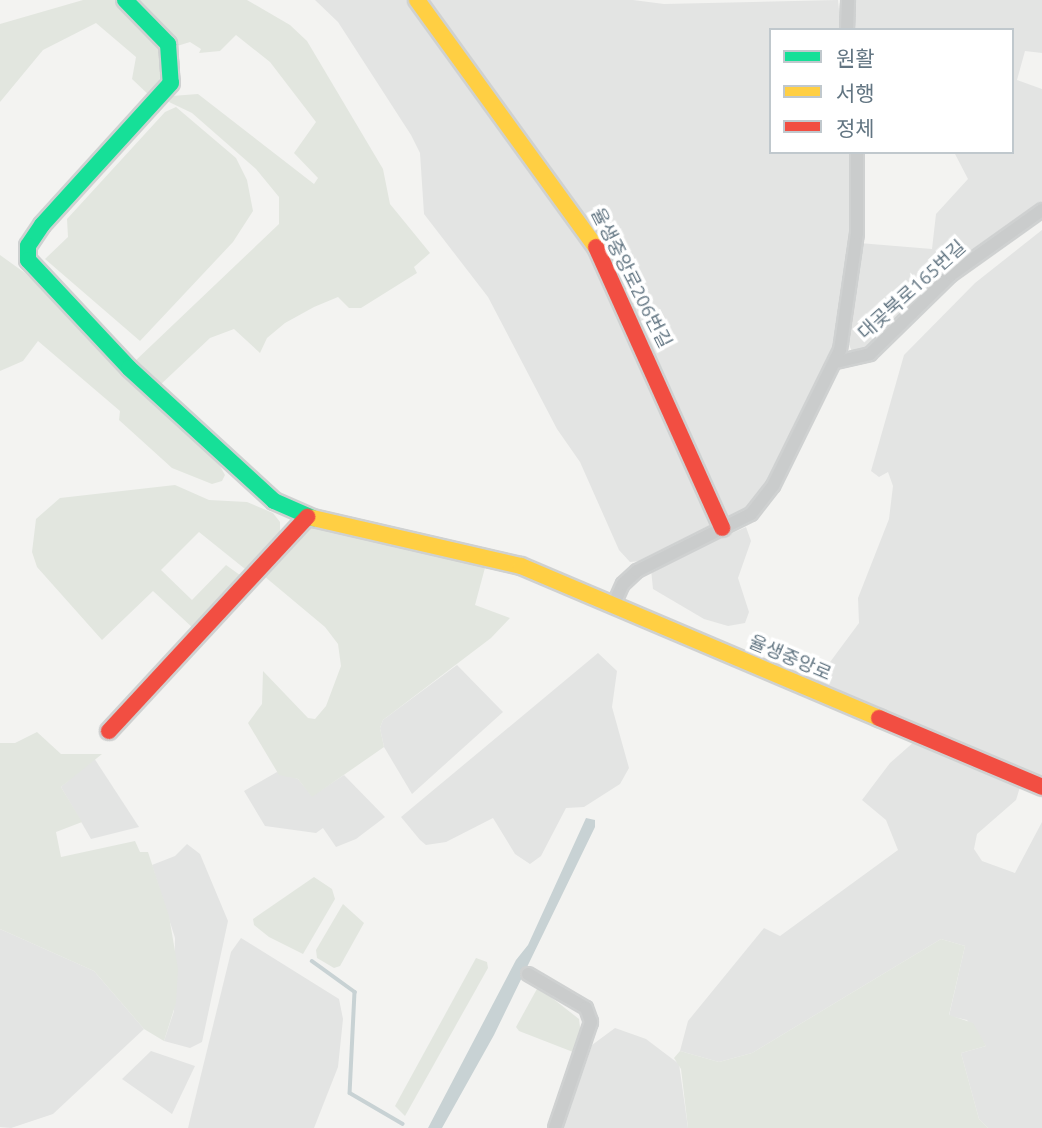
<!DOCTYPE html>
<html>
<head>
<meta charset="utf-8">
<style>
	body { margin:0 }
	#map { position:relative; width:1042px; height:1128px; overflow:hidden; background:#f3f3f1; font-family:Ubuntu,"Noto Sans KR",sans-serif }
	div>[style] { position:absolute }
	.built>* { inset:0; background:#e3e4e3 }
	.green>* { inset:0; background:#e2e6df }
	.water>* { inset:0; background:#c8d2d4 }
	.stream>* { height:3.5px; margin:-1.75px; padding:0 1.75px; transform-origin:1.75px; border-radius:1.75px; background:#c8d2d4 }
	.roads { filter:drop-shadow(2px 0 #cfd1d1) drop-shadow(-2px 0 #cfd1d1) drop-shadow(0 2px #cfd1d1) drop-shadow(0 -2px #cfd1d1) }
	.street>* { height:12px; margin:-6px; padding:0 6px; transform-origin:6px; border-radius:6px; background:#cacccc }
	.fast>* { height:16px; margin:-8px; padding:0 8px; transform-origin:8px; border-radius:8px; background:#16e098 }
	.slow>* { height:16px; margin:-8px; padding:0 8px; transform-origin:8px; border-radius:8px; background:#ffcf43 }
	.jam>* { height:16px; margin:-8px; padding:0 8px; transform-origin:8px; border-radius:8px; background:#f24e42 }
	span { translate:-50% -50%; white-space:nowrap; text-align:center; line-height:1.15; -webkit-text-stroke:7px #fff; paint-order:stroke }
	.street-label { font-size:19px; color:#627582 }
	.legend { position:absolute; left:769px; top:28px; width:245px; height:126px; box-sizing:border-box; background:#fff; border:2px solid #c0c8cd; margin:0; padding:9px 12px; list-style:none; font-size:21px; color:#627582 }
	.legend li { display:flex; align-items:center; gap:14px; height:35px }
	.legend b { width:35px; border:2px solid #c0c8cd }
</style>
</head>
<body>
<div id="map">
	<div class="built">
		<i style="clip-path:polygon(315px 0,633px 0,664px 4px,838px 0,841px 30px,771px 30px,771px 152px,853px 152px,855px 204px,840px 336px,833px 355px,769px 482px,747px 510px,642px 561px,630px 562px,619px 550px,580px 462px,557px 429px,488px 297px,424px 214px,420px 153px,411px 135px,338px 22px)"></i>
		<i style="clip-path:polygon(854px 0,1042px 0,1042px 53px,1025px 51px,1017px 80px,1042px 89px,1042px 205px,870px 350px,853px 354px,847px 340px,859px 243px,932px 249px,936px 214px,968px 179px,954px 152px,1012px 152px,1012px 30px,853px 30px)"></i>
		<i style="clip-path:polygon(1042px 230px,1042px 778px,816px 681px,859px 623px,858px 598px,889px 519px,893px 486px,888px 472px,879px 477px,871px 471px,904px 355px,975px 283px)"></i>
		<i style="clip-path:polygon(746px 527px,751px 541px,738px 578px,749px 612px,745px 623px,728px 626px,704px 619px,653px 589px,651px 569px)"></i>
		<i style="clip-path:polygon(598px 653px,617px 671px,612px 707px,629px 768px,620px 784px,584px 807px,566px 808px,541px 856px,530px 864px,515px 854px,493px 818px,446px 842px,426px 845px,420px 840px,401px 817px)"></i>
		<i style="clip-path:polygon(457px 665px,503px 712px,412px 794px,384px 747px,380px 728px,383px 720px)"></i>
		<i style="clip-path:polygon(915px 741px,1020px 787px,1016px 800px,977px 834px,974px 849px,982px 861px,1015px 873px,1042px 822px,1042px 1128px,988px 1128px,979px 1119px,961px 1053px,986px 1046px,967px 1020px,949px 1016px,965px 946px,941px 939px,752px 1053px,719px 1062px,680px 1051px,688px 1021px,764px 928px,780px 936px,898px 850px,886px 820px,862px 800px,890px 763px)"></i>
		<i style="clip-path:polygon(94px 758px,139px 827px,91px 839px,61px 787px)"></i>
		<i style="clip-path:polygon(277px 772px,298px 779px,312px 796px,344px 775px,385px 817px,356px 839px,336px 847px,323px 828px,316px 833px,265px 826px,244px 791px)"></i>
		<i style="clip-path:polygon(187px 844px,200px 854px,228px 921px,202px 1042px,190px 1048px,164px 1041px,174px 1011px,175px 938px,152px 865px,175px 856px)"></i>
		<i style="clip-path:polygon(0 929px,94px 971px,144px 1029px,53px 1114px,11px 1128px,0 1127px)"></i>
		<i style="clip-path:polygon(241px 938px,339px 999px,343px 1019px,338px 1067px,314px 1128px,188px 1128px,231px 952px)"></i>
		<i style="clip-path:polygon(615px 1028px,646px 1039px,679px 1064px,688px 1128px,563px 1128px,592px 1045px)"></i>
		<i style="clip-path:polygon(151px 1051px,195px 1066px,172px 1114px,122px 1079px)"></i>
	</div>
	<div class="green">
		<i style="clip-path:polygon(83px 0,117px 0,157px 41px,163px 72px,151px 97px,132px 79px,136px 57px,96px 23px,43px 50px,0 102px,0 24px)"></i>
		<i style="clip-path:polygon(130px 0,247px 0,290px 25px,307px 41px,383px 169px,390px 204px,430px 253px,414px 267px,417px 273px,361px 308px,349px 308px,338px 297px,314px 307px,285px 323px,267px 338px,260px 353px,234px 329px,210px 338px,158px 387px,133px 363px,279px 224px,279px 197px,256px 169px,192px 113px,169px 102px,172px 96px,198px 94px,314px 184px,318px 178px,294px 153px,316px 122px,270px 62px,236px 35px,220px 51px,199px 53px,201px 49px,190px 42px,177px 46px)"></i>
		<i style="clip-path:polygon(176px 107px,236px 158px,247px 180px,253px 211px,233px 242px,140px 341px,45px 259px,68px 237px,67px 219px,165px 112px)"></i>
		<i style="clip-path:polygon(0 255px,25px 273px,220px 466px,225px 475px,222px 481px,212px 484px,172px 468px,119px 420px,120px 411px,38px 341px,23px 361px,0 371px)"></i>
		<i style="clip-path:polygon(175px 485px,209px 500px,247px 502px,273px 513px,280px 522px,280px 533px,250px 573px,199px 532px,161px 570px,192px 600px,226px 565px,244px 578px,194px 629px,153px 591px,102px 640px,37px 567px,32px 552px,36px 519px,60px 498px)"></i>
		<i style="clip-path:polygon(312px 524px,486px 564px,475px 605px,510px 618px,491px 638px,383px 720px,380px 728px,384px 747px,312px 797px,298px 779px,279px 775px,248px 723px,262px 704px,263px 671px,308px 718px,315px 719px,326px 706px,341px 666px,338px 644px,325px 627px,264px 576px,299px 531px)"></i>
		<i style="clip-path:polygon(37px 732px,61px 754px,102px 754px,61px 787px,82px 822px,56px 832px,61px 857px,135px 841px,140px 852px,148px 852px,169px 916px,178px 969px,176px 1003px,164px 1041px,144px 1029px,94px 971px,0 929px,0 743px,15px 743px)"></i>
		<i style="clip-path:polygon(314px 877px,332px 889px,335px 899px,303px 954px,269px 937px,254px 925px,253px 919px)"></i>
		<i style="clip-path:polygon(343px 904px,364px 923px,340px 966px,334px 968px,317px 958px,316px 950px)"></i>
		<i style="clip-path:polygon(941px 939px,965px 946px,949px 1015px,973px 1023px,986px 1046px,961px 1053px,979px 1119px,988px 1128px,688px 1128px,681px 1069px,674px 1058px,680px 1051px,719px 1062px,752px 1053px)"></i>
		<i style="clip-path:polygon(476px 958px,487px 962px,488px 968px,405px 1116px,395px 1106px)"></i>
		<i style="clip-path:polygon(538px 987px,579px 1019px,581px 1035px,573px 1052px,519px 1031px,516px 1027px)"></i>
	</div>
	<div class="water">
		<i style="clip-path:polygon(586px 818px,595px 820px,595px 827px,494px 1035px,442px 1128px,428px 1128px,516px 960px,528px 945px)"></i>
	</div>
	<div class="stream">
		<i style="left:312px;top:961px;width:53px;rotate:35.8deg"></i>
		<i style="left:355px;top:992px;width:101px;rotate:92.8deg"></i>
		<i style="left:350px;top:1093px;width:61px;rotate:30.3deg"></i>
	</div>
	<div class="roads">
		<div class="street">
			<i style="left:847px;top:30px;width:30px;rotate:-88deg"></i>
			<i style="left:836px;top:362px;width:35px;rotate:-13deg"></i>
			<i style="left:870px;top:354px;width:113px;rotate:-44.3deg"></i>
			<i style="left:951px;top:275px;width:112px;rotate:-35.5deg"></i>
			<i style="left:613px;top:606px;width:24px;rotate:-66deg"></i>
			<i style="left:623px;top:584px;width:19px;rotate:-43deg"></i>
			<i style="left:637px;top:571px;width:127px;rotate:-26.6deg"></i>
			<i style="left:751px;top:514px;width:36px;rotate:-52deg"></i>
			<i style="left:773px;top:486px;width:152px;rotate:-63.8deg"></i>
			<i style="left:840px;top:350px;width:118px;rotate:-81.7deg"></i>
			<i style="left:857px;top:233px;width:81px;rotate:-90deg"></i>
			<i style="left:528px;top:974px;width:67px;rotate:30.4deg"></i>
			<i style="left:586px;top:1008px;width:15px;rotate:70deg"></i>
			<i style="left:591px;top:1022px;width:112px;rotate:108.8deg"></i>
		</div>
		<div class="fast">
			<i style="left:125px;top:0;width:62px;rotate:45.7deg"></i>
			<i style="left:168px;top:44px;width:39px;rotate:86deg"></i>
			<i style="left:171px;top:83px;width:192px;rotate:132.3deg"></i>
			<i style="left:42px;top:225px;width:25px;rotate:124deg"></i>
			<i style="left:28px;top:246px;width:14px;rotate:90deg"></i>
			<i style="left:28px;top:260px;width:148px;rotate:46.9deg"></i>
			<i style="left:129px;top:368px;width:197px;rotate:42.5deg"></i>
			<i style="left:274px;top:501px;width:43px;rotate:23.6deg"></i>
		</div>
		<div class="slow">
			<i style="left:417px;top:0;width:305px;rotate:54.1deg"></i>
			<i style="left:313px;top:518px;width:213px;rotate:13deg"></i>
			<i style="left:521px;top:566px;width:389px;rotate:23deg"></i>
		</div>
		<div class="jam">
			<i style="left:596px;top:247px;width:308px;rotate:65.8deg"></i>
			<i style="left:879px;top:718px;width:177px;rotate:22.9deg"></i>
			<i style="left:109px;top:731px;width:292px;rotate:-47.2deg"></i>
		</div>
	</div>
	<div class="street-label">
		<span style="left:631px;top:278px;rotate:63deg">율생중앙로206번길</span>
		<span style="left:912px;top:290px;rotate:-42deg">대곶북로165번길</span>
		<span style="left:790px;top:658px;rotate:23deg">율생중앙로</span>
	</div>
	<ul class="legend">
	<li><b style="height:9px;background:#16e098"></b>원활</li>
	<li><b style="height:9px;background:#ffcf43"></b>서행</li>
	<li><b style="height:9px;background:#f24e42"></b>정체</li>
	</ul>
</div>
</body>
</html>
